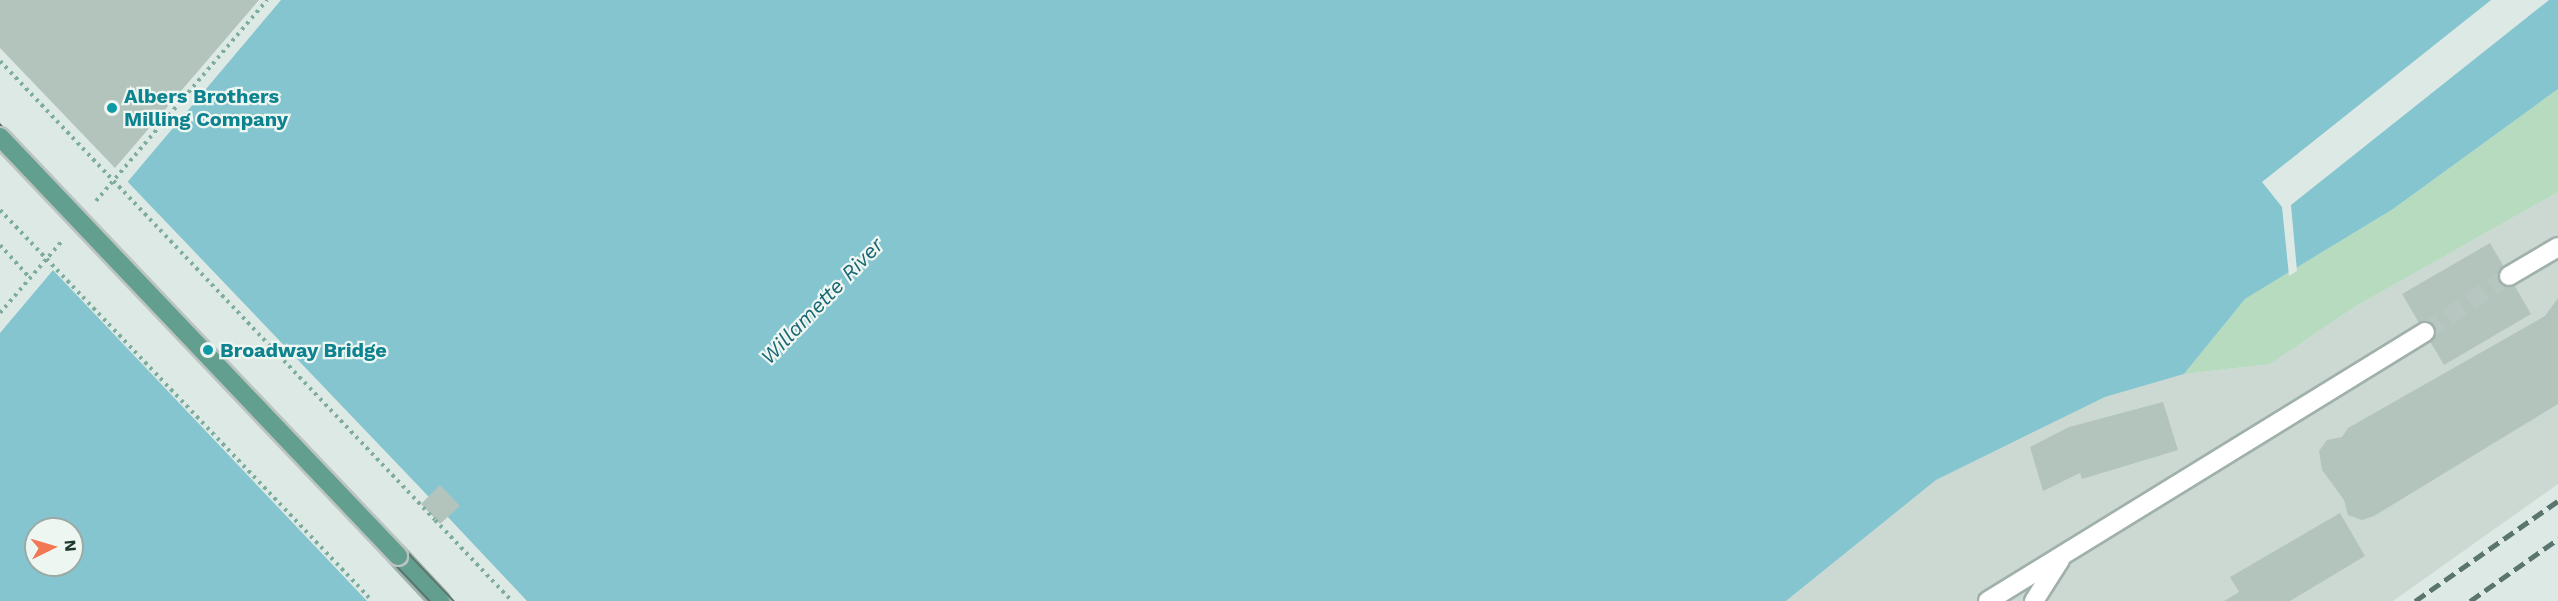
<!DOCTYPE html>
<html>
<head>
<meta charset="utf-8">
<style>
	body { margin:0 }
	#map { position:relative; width:2558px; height:601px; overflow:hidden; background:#dde9e4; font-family:"Work Sans",sans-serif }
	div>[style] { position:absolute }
	.built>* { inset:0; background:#ccd9d3 }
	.green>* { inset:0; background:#b6dbbf }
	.water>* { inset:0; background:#84c5cf }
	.pier>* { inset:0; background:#dde9e4 }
	.building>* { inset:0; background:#b3c4bd }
	.minor-tunnel>* { height:18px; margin-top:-9px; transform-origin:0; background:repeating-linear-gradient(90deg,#b7c6c0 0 18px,transparent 0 27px) }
	.path>* { height:4px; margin-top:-2px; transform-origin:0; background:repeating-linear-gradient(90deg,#7ead9d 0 3px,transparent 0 7.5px) }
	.roads { filter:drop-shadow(2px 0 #a0b1ab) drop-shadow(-2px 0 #a0b1ab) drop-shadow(0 2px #a0b1ab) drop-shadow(0 -2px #a0b1ab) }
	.minor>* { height:18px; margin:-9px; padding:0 9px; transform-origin:9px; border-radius:9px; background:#fff }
	.major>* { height:18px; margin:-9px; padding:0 9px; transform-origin:9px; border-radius:9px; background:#629f8e }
	.tram>* { height:1.5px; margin:-0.75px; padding:0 0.75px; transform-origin:0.75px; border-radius:0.75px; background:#59756d }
	.rail>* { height:4.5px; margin-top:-2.25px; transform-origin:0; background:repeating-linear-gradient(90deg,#59756d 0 12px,transparent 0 18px) }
	.path-bridge>* { height:4px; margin-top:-2px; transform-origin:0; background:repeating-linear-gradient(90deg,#7ead9d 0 3px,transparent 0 7.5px) }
	.bridges { filter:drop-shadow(2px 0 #bcc4c1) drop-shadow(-2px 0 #bcc4c1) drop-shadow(0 2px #bcc4c1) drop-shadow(0 -2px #bcc4c1) }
	.major-bridge>* { height:18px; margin:-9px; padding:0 9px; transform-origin:9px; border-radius:9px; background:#629f8e }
	.dots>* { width:16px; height:16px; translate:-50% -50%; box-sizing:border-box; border:3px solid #eef6f2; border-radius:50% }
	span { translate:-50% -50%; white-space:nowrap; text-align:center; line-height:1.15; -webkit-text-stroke:4.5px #eef6f2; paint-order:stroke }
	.culture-label { font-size:20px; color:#0d838f; font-weight:700 }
	.left { translate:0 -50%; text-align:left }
	.water-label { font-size:21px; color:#1a6774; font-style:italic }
	.north { position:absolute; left:24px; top:517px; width:60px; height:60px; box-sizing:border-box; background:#eef6f2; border:2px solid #9baaa5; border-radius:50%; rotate:85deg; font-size:16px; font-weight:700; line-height:24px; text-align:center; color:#1f3931 }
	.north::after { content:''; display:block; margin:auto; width:21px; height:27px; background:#f27753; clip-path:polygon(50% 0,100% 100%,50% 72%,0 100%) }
</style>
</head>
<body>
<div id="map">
	<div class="built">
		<i style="clip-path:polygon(2558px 192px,2558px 484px,2393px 601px,1786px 601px,1936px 480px,2105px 397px,2184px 374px,2270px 364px,2356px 306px)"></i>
	</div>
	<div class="green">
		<i style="clip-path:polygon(2558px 89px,2558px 192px,2356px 306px,2270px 364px,2184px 374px,2245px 299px,2393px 209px)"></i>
	</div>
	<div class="water">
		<i style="clip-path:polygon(evenodd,281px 0,2558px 0,2558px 89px,2393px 209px,2245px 299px,2184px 374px,2105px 397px,1936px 480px,1786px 601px,0 601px,0 333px,281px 0,36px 529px,72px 529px,72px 565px,36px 565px,36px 529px)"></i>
	</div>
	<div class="pier">
		<i style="clip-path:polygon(2491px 0,2549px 0,2291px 205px,2297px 271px,2289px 276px,2282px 207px,2262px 182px)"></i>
		<i style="clip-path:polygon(125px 179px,429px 497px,527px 601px,367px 601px,51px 268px)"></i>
	</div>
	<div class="building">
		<i style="clip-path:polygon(0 0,259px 0,115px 168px,0 48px)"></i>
		<i style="clip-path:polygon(2490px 243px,2531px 314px,2444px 365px,2402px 294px)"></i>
		<i style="clip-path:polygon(2558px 298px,2558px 404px,2374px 516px,2362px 520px,2348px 515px,2344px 500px,2322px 470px,2319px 451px,2327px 440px,2342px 437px,2348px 428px,2545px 316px)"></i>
		<i style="clip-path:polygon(2163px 402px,2178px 450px,2082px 479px,2080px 473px,2043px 491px,2030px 447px,2069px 427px)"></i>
		<i style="clip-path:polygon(440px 485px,460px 506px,440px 524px,421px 504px)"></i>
		<i style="clip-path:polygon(2340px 513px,2365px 556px,2290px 601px,2224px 601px,2239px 592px,2230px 577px)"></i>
	</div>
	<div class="minor-tunnel">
		<i style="left:2425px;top:332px;width:101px;rotate:-33.7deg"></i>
	</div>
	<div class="path">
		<i style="left:96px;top:201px;width:264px;rotate:-49.6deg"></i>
		<i style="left:0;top:245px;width:45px;rotate:47.7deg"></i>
		<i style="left:0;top:313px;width:95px;rotate:-49.3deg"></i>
		<i style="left:435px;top:520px;width:112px;rotate:46.5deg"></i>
		<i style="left:362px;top:590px;width:15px;rotate:48deg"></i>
	</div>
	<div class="roads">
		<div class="minor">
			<i style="left:2509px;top:276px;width:57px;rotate:-30.6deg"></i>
			<i style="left:1988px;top:601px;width:513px;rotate:-31.61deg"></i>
			<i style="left:2034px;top:601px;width:49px;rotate:-57.6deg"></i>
		</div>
		<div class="major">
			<i style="left:398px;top:556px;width:62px;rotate:47deg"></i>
		</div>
	</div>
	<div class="tram">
		<i style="left:0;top:124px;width:659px;rotate:46.42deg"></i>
		<i style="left:0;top:149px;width:624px;rotate:46.43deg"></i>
	</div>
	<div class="rail">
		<i style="left:2415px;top:601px;width:174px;rotate:-35deg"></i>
		<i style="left:2470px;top:601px;width:108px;rotate:-35.2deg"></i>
	</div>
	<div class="path-bridge">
		<i style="left:0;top:61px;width:632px;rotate:46.54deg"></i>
		<i style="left:0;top:210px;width:525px;rotate:46.39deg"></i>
	</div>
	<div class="bridges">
		<div class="major-bridge">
			<i style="left:0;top:137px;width:578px;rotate:46.47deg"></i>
		</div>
	</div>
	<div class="dots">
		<i style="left:112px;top:108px;background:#0f9aa8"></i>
		<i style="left:208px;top:350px;background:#0f9aa8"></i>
	</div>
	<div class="culture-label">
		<span class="left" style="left:124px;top:108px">Albers Brothers<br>Milling Company</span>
		<span class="left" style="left:220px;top:350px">Broadway Bridge</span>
	</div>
	<div class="water-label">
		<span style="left:822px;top:301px;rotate:-46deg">Willamette River</span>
	</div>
	<div class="north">N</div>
</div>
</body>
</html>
